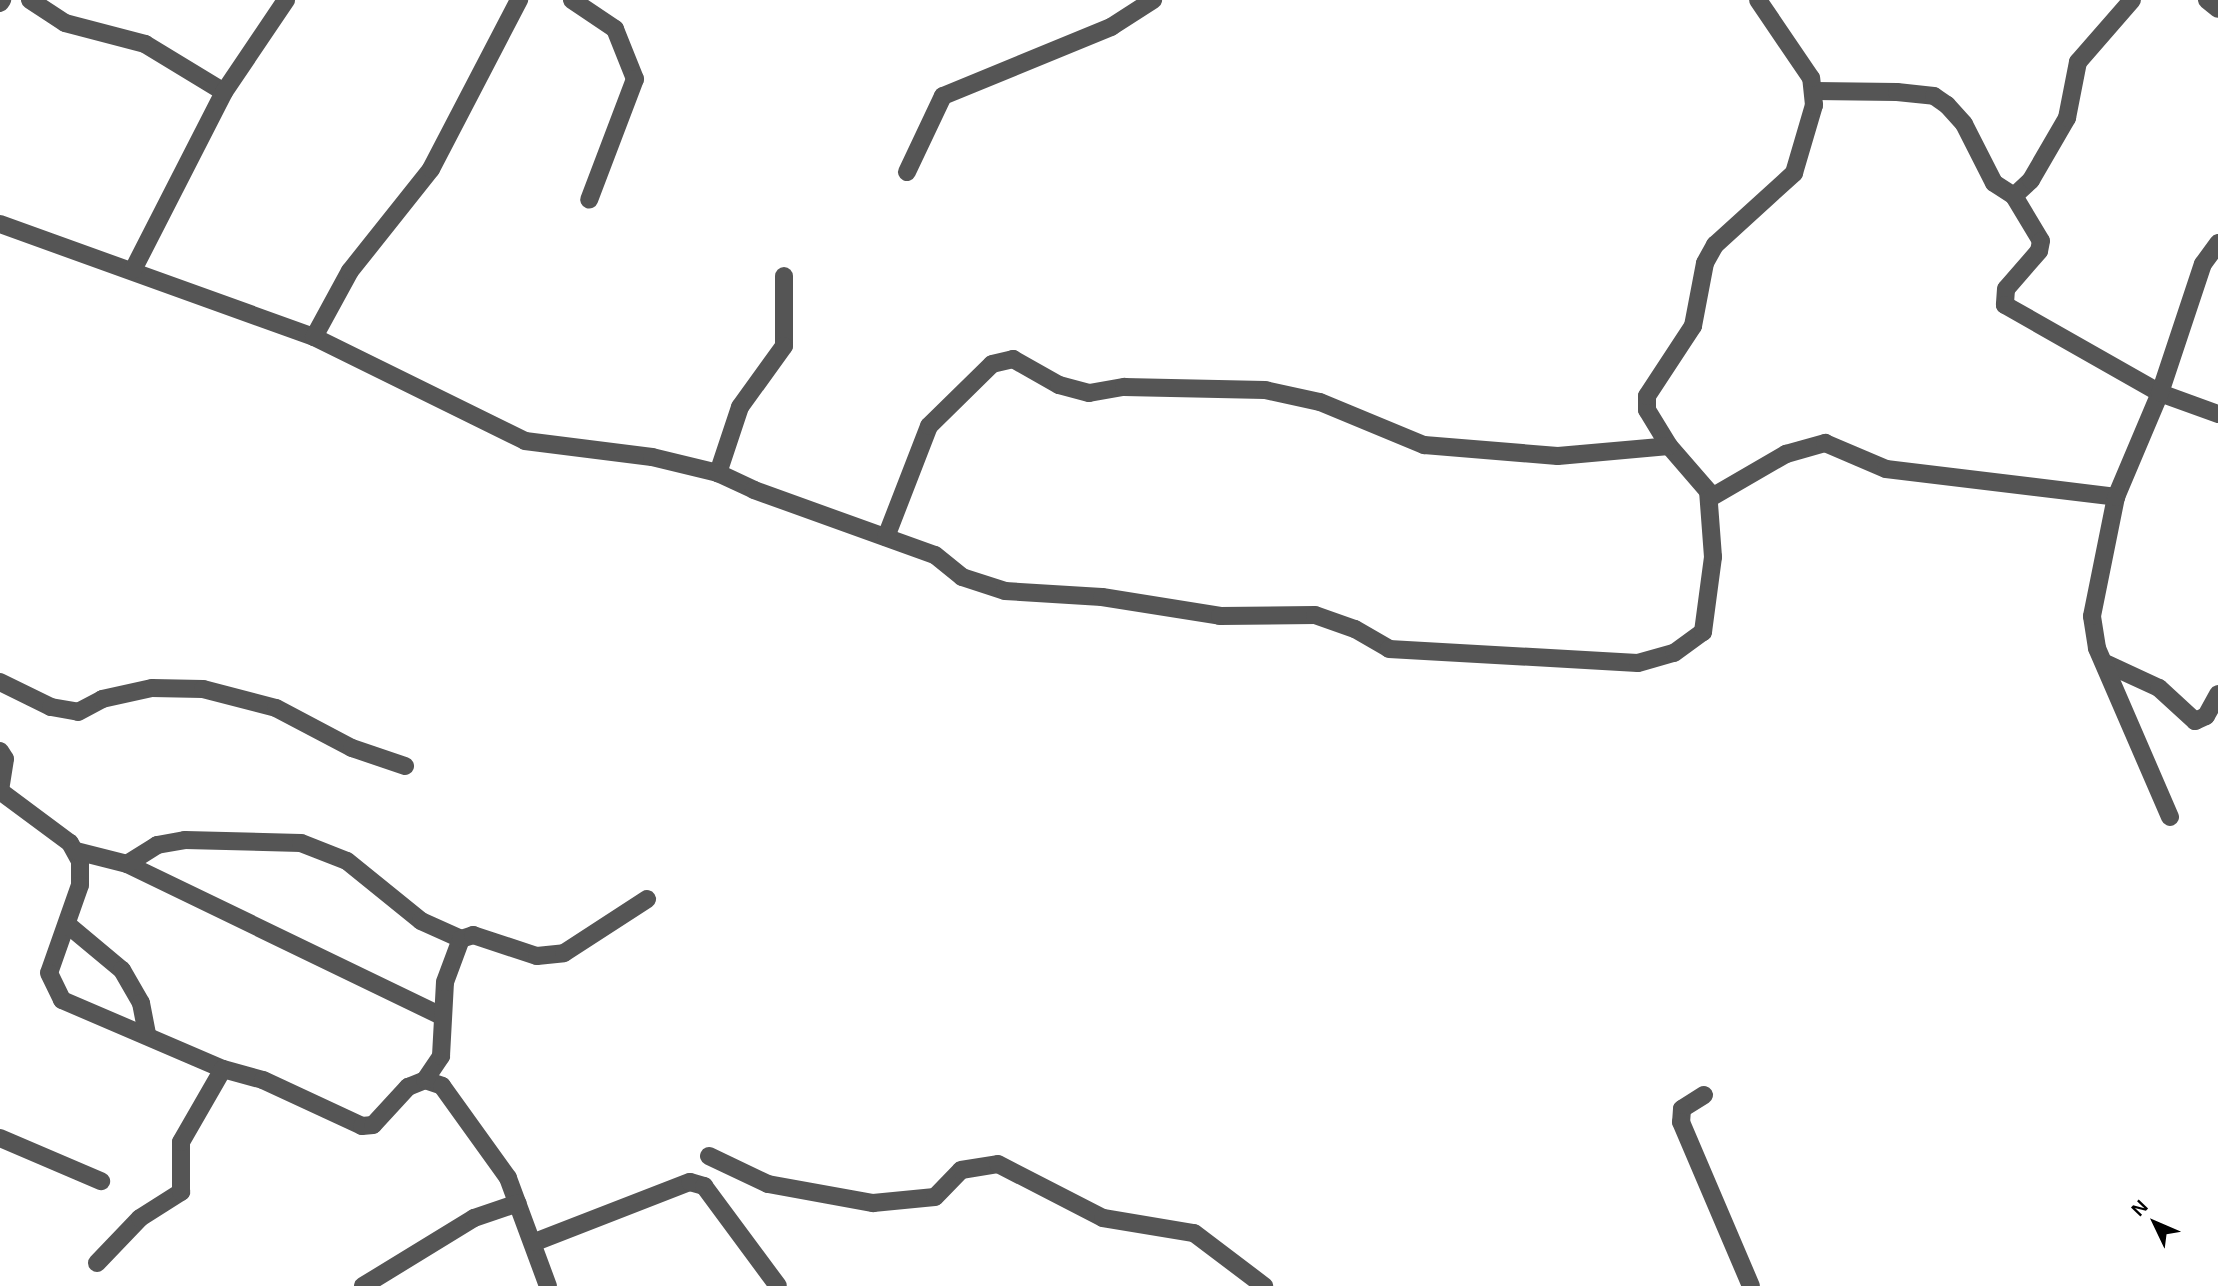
<!DOCTYPE html>
<html>
<head>
<meta charset="utf-8">
<style>
	body { margin:0 }
	#map { position:relative; width:2218px; height:1286px; overflow:hidden; background:#fff; font-family:Arial,sans-serif }
	div>[style] { position:absolute }
	.minor>* { height:18px; margin:-9px; padding:0 9px; transform-origin:9px; border-radius:9px; background:#555 }
	span { translate:-50% -50%; white-space:nowrap; text-align:center; line-height:1.15; -webkit-text-stroke:6px #fff; paint-order:stroke }
	.north { position:absolute; left:2120px; top:1188px; width:70px; height:70px; -webkit-text-stroke:5px #fff; paint-order:stroke; rotate:314deg; font-size:19px; font-weight:700; line-height:28px; text-align:center; color:#000 }
	.north::after { content:''; display:block; margin:auto; width:24px; height:32px; background:#000; clip-path:polygon(50% 0,100% 100%,50% 72%,0 100%) }
</style>
</head>
<body>
<div id="map">
	<div class="minor">
		<i style="left:30px;top:0;width:42px;rotate:33.3deg"></i>
		<i style="left:65px;top:23px;width:83px;rotate:14.7deg"></i>
		<i style="left:145px;top:44px;width:92px;rotate:31.3deg"></i>
		<i style="left:572px;top:0;width:52px;rotate:34deg"></i>
		<i style="left:615px;top:29px;width:54px;rotate:68.2deg"></i>
		<i style="left:635px;top:79px;width:129px;rotate:110.8deg"></i>
		<i style="left:2207px;top:0;width:14px;rotate:39deg"></i>
		<i style="left:0;top:3px;width:4px;rotate:-56deg"></i>
		<i style="left:1815px;top:91px;width:82px;rotate:0.7deg"></i>
		<i style="left:1897px;top:92px;width:37px;rotate:6deg"></i>
		<i style="left:1934px;top:96px;width:16px;rotate:35deg"></i>
		<i style="left:1947px;top:105px;width:25px;rotate:48deg"></i>
		<i style="left:1964px;top:124px;width:66px;rotate:63deg"></i>
		<i style="left:1994px;top:183px;width:24px;rotate:33deg"></i>
		<i style="left:2014px;top:196px;width:52px;rotate:59deg"></i>
		<i style="left:2041px;top:241px;width:10px;rotate:101deg"></i>
		<i style="left:2039px;top:251px;width:50px;rotate:131deg"></i>
		<i style="left:2006px;top:289px;width:16px;rotate:94deg"></i>
		<i style="left:2005px;top:305px;width:178px;rotate:29.6deg"></i>
		<i style="left:2160px;top:393px;width:62px;rotate:19.9deg"></i>
		<i style="left:907px;top:172px;width:84px;rotate:-64.7deg"></i>
		<i style="left:943px;top:96px;width:182px;rotate:-22.3deg"></i>
		<i style="left:1111px;top:27px;width:50px;rotate:-32.7deg"></i>
		<i style="left:2014px;top:196px;width:23px;rotate:-43deg"></i>
		<i style="left:2031px;top:180px;width:72px;rotate:-59.9deg"></i>
		<i style="left:2067px;top:118px;width:57px;rotate:-78.9deg"></i>
		<i style="left:2078px;top:62px;width:82px;rotate:-48.9deg"></i>
		<i style="left:0;top:224px;width:334px;rotate:19.8deg"></i>
		<i style="left:314px;top:337px;width:235px;rotate:26.2deg"></i>
		<i style="left:525px;top:441px;width:128px;rotate:7.2deg"></i>
		<i style="left:652px;top:457px;width:68px;rotate:13.6deg"></i>
		<i style="left:133px;top:270px;width:200px;rotate:-62.9deg"></i>
		<i style="left:224px;top:92px;width:111px;rotate:-56deg"></i>
		<i style="left:784px;top:276px;width:70px;rotate:90deg"></i>
		<i style="left:784px;top:346px;width:75px;rotate:125.8deg"></i>
		<i style="left:740px;top:407px;width:70px;rotate:108.4deg"></i>
		<i style="left:718px;top:473px;width:40px;rotate:25deg"></i>
		<i style="left:754px;top:490px;width:192px;rotate:19.8deg"></i>
		<i style="left:935px;top:555px;width:35px;rotate:39deg"></i>
		<i style="left:962px;top:577px;width:45px;rotate:18deg"></i>
		<i style="left:1005px;top:591px;width:97px;rotate:3.5deg"></i>
		<i style="left:1102px;top:597px;width:120px;rotate:9.1deg"></i>
		<i style="left:1220px;top:616px;width:95px;rotate:-0.6deg"></i>
		<i style="left:1315px;top:615px;width:42px;rotate:19.3deg"></i>
		<i style="left:1355px;top:629px;width:39px;rotate:30deg"></i>
		<i style="left:1389px;top:649px;width:249px;rotate:3.2deg"></i>
		<i style="left:1638px;top:663px;width:37px;rotate:-16deg"></i>
		<i style="left:1674px;top:653px;width:36px;rotate:-36deg"></i>
		<i style="left:1703px;top:632px;width:76px;rotate:-82.4deg"></i>
		<i style="left:1713px;top:557px;width:66px;rotate:-94.3deg"></i>
		<i style="left:1708px;top:491px;width:60px;rotate:-130.9deg"></i>
		<i style="left:1669px;top:446px;width:42px;rotate:-121.4deg"></i>
		<i style="left:1647px;top:410px;width:14px;rotate:-90deg"></i>
		<i style="left:1647px;top:396px;width:84px;rotate:-56.7deg"></i>
		<i style="left:1693px;top:326px;width:64px;rotate:-79.2deg"></i>
		<i style="left:1705px;top:263px;width:21px;rotate:-61deg"></i>
		<i style="left:1715px;top:245px;width:107px;rotate:-42.3deg"></i>
		<i style="left:1794px;top:173px;width:71px;rotate:-73.6deg"></i>
		<i style="left:1814px;top:105px;width:27px;rotate:-96deg"></i>
		<i style="left:1811px;top:78px;width:94px;rotate:-124.2deg"></i>
		<i style="left:314px;top:337px;width:75px;rotate:-61.4deg"></i>
		<i style="left:350px;top:271px;width:130px;rotate:-51.5deg"></i>
		<i style="left:431px;top:169px;width:191px;rotate:-62.5deg"></i>
		<i style="left:1710px;top:498px;width:88px;rotate:-30.1deg"></i>
		<i style="left:1786px;top:454px;width:41px;rotate:-15.8deg"></i>
		<i style="left:1825px;top:443px;width:66px;rotate:23.1deg"></i>
		<i style="left:1886px;top:469px;width:232px;rotate:6.9deg"></i>
		<i style="left:886px;top:537px;width:119px;rotate:-68.8deg"></i>
		<i style="left:929px;top:426px;width:88px;rotate:-44.5deg"></i>
		<i style="left:992px;top:364px;width:22px;rotate:-13deg"></i>
		<i style="left:1013px;top:359px;width:53px;rotate:29.5deg"></i>
		<i style="left:1059px;top:385px;width:31px;rotate:15deg"></i>
		<i style="left:1089px;top:393px;width:36px;rotate:-10deg"></i>
		<i style="left:1124px;top:387px;width:141px;rotate:1.2deg"></i>
		<i style="left:1265px;top:390px;width:56px;rotate:12.3deg"></i>
		<i style="left:1320px;top:402px;width:113px;rotate:22.5deg"></i>
		<i style="left:1424px;top:445px;width:134px;rotate:4.7deg"></i>
		<i style="left:1558px;top:456px;width:111px;rotate:-5.1deg"></i>
		<i style="left:2107px;top:664px;width:57px;rotate:24.8deg"></i>
		<i style="left:2159px;top:688px;width:49px;rotate:42.5deg"></i>
		<i style="left:2195px;top:721px;width:12px;rotate:-24deg"></i>
		<i style="left:2206px;top:716px;width:25px;rotate:-61deg"></i>
		<i style="left:0;top:682px;width:57px;rotate:26.1deg"></i>
		<i style="left:51px;top:707px;width:27px;rotate:10deg"></i>
		<i style="left:78px;top:712px;width:27px;rotate:-28deg"></i>
		<i style="left:102px;top:699px;width:51px;rotate:-12.4deg"></i>
		<i style="left:152px;top:688px;width:51px;rotate:1.1deg"></i>
		<i style="left:203px;top:689px;width:75px;rotate:14.6deg"></i>
		<i style="left:276px;top:708px;width:86px;rotate:27.8deg"></i>
		<i style="left:352px;top:748px;width:56px;rotate:18.8deg"></i>
		<i style="left:0;top:751px;width:9px;rotate:58deg"></i>
		<i style="left:5px;top:759px;width:32px;rotate:99deg"></i>
		<i style="left:0;top:791px;width:87px;rotate:36.6deg"></i>
		<i style="left:70px;top:843px;width:21px;rotate:61deg"></i>
		<i style="left:80px;top:861px;width:24px;rotate:90deg"></i>
		<i style="left:80px;top:885px;width:93px;rotate:109.4deg"></i>
		<i style="left:49px;top:973px;width:30px;rotate:64deg"></i>
		<i style="left:62px;top:1000px;width:175px;rotate:23.2deg"></i>
		<i style="left:223px;top:1069px;width:41px;rotate:15.4deg"></i>
		<i style="left:263px;top:1080px;width:109px;rotate:24.9deg"></i>
		<i style="left:362px;top:1126px;width:11px;rotate:-5deg"></i>
		<i style="left:373px;top:1125px;width:52px;rotate:-47.4deg"></i>
		<i style="left:408px;top:1087px;width:18px;rotate:-22deg"></i>
		<i style="left:425px;top:1080px;width:18px;rotate:19deg"></i>
		<i style="left:442px;top:1086px;width:113px;rotate:54.3deg"></i>
		<i style="left:508px;top:1178px;width:115px;rotate:69.7deg"></i>
		<i style="left:2170px;top:817px;width:184px;rotate:-113.4deg"></i>
		<i style="left:2097px;top:648px;width:32px;rotate:-99deg"></i>
		<i style="left:2092px;top:616px;width:121px;rotate:-78.6deg"></i>
		<i style="left:2116px;top:497px;width:113px;rotate:-67.1deg"></i>
		<i style="left:2160px;top:393px;width:136px;rotate:-71.6deg"></i>
		<i style="left:2203px;top:264px;width:26px;rotate:-54deg"></i>
		<i style="left:76px;top:851px;width:53px;rotate:14.3deg"></i>
		<i style="left:127px;top:864px;width:349px;rotate:25.8deg"></i>
		<i style="left:127px;top:864px;width:36px;rotate:-32deg"></i>
		<i style="left:157px;top:845px;width:28px;rotate:-10deg"></i>
		<i style="left:185px;top:840px;width:116px;rotate:1.5deg"></i>
		<i style="left:301px;top:843px;width:49px;rotate:21.4deg"></i>
		<i style="left:347px;top:861px;width:95px;rotate:39deg"></i>
		<i style="left:421px;top:921px;width:44px;rotate:24.2deg"></i>
		<i style="left:68px;top:925px;width:70px;rotate:39.8deg"></i>
		<i style="left:122px;top:970px;width:38px;rotate:60deg"></i>
		<i style="left:141px;top:1003px;width:31px;rotate:79deg"></i>
		<i style="left:425px;top:1080px;width:29px;rotate:-56deg"></i>
		<i style="left:441px;top:1056px;width:74px;rotate:-86.9deg"></i>
		<i style="left:445px;top:982px;width:46px;rotate:-69.6deg"></i>
		<i style="left:461px;top:939px;width:13px;rotate:-18deg"></i>
		<i style="left:473px;top:935px;width:67px;rotate:18.2deg"></i>
		<i style="left:537px;top:956px;width:27px;rotate:-6deg"></i>
		<i style="left:564px;top:953px;width:99px;rotate:-33deg"></i>
		<i style="left:1704px;top:1095px;width:26px;rotate:148deg"></i>
		<i style="left:1682px;top:1109px;width:13px;rotate:94deg"></i>
		<i style="left:1681px;top:1122px;width:178px;rotate:66.9deg"></i>
		<i style="left:0;top:1138px;width:110px;rotate:23.1deg"></i>
		<i style="left:709px;top:1156px;width:65px;rotate:25.4deg"></i>
		<i style="left:768px;top:1184px;width:107px;rotate:10.3deg"></i>
		<i style="left:873px;top:1203px;width:62px;rotate:-5.5deg"></i>
		<i style="left:935px;top:1197px;width:37px;rotate:-46deg"></i>
		<i style="left:961px;top:1170px;width:37px;rotate:-9deg"></i>
		<i style="left:998px;top:1164px;width:118px;rotate:27.2deg"></i>
		<i style="left:1103px;top:1218px;width:92px;rotate:9.4deg"></i>
		<i style="left:1194px;top:1233px;width:88px;rotate:37.1deg"></i>
		<i style="left:535px;top:1242px;width:166px;rotate:-21.2deg"></i>
		<i style="left:690px;top:1182px;width:15px;rotate:16deg"></i>
		<i style="left:704px;top:1186px;width:124px;rotate:53.5deg"></i>
		<i style="left:97px;top:1263px;width:62px;rotate:-46.3deg"></i>
		<i style="left:140px;top:1218px;width:49px;rotate:-32.4deg"></i>
		<i style="left:181px;top:1192px;width:50px;rotate:-90deg"></i>
		<i style="left:181px;top:1142px;width:84px;rotate:-60.1deg"></i>
		<i style="left:363px;top:1286px;width:130px;rotate:-31.5deg"></i>
		<i style="left:474px;top:1218px;width:46px;rotate:-18.8deg"></i>
	</div>
	<div class="north">N</div>
</div>
</body>
</html>
